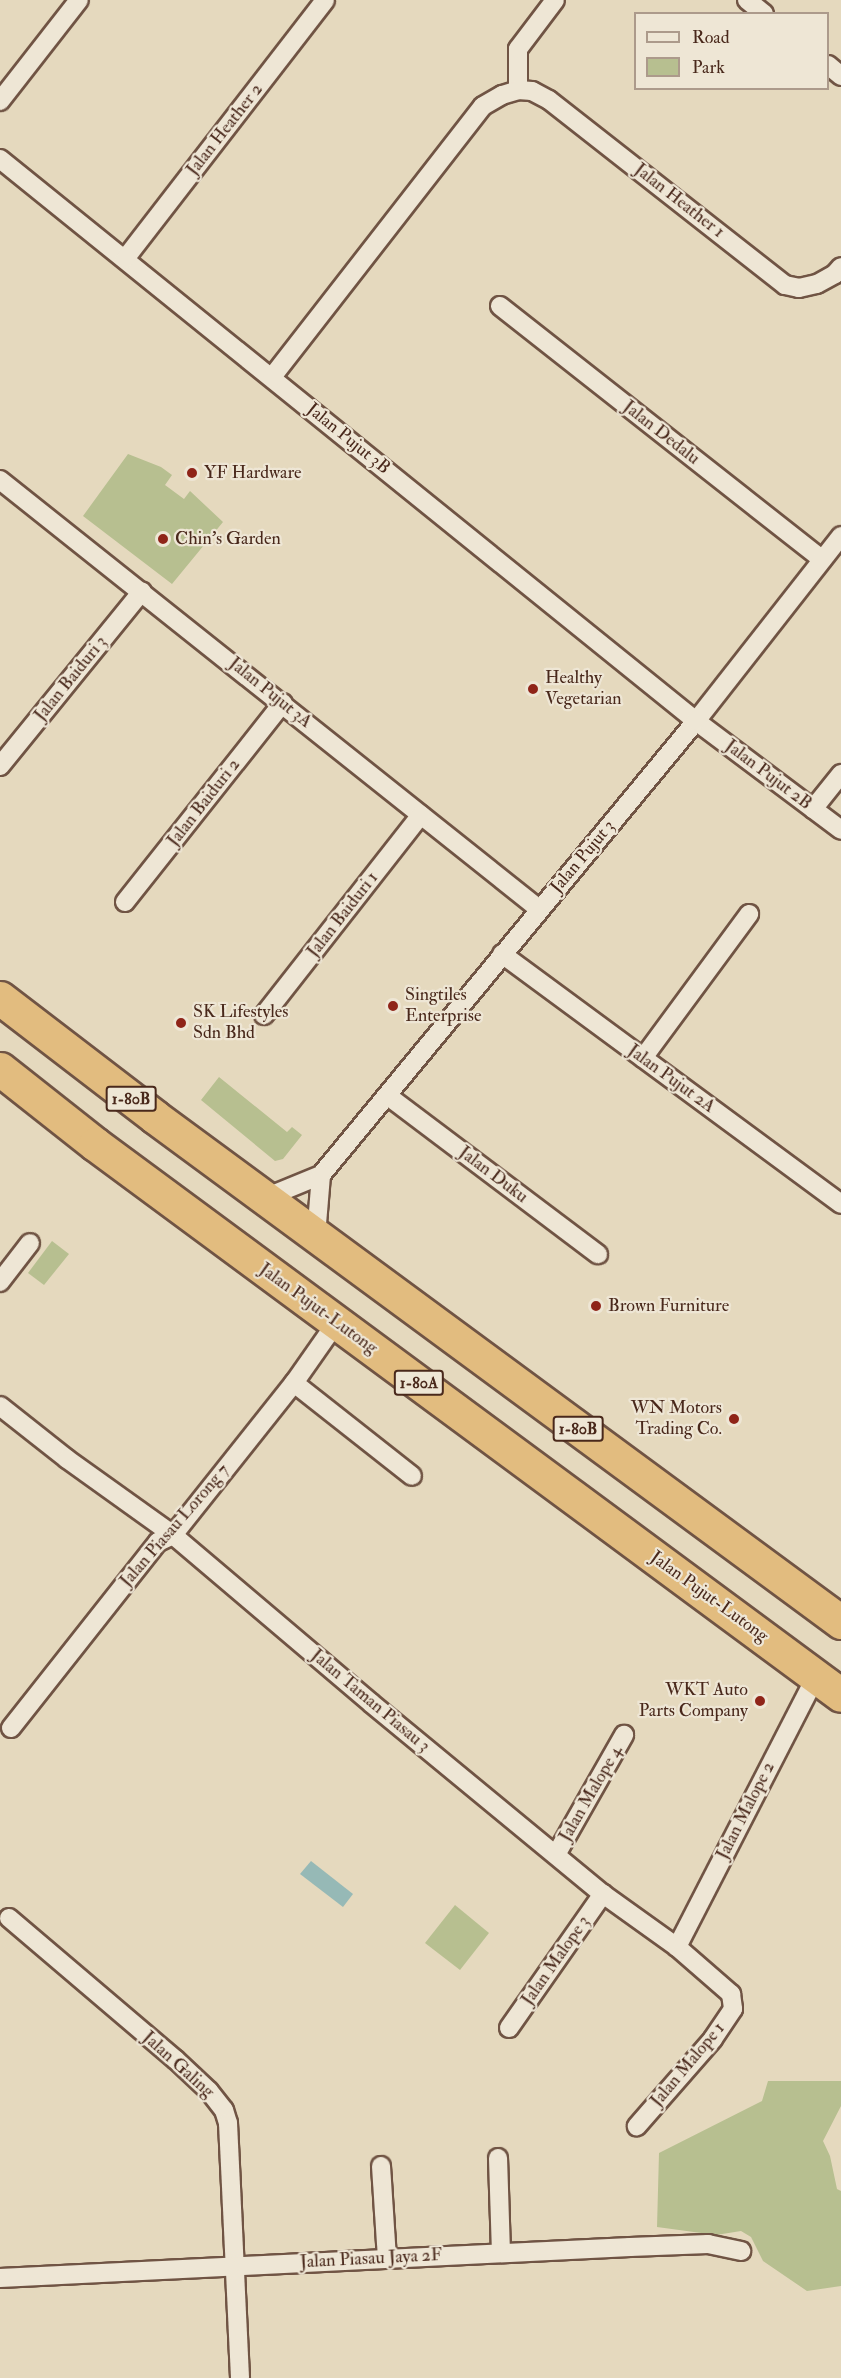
<!DOCTYPE html>
<html>
<head>
<meta charset="utf-8">
<style>
	body { margin:0 }
	#map { position:relative; width:841px; height:2378px; overflow:hidden; background:#e5d9be; font-family:"IM FELL Double Pica",serif }
	div>[style] { position:absolute }
	.green>* { inset:0; background:#b7bf90 }
	.water>* { inset:0; background:#96b9b6 }
	.roads { filter:drop-shadow(2px 0 #705444) drop-shadow(-2px 0 #705444) drop-shadow(0 2px #705444) drop-shadow(0 -2px #705444) }
	.street>* { height:18px; margin:-9px; padding:0 9px; transform-origin:9px; border-radius:9px; background:#eee6d5 }
	.highway>* { height:33px; margin:-16.5px; padding:0 16.5px; transform-origin:16.5px; border-radius:16.5px; background:#e2bc7f }
	.dots>* { width:16px; height:16px; translate:-50% -50%; box-sizing:border-box; border:3px solid #eee6d5; border-radius:50% }
	span { translate:-50% -50%; white-space:nowrap; text-align:center; line-height:1.15; -webkit-text-stroke:4.5px #eee6d5; paint-order:stroke }
	.shield-label span { padding:2px 4px; background:#eee6d5; border:2px solid; border-radius:4px; -webkit-text-stroke-width:0 }
	.shield-label { font-size:16px; color:#49281b; font-weight:700 }
	.street-label { font-size:18px; color:#49281b }
	.poi-label { font-size:18px; color:#49281b }
	.left { translate:0 -50%; text-align:left }
	.right { translate:-100% -50%; text-align:right }
	.legend { position:absolute; left:634px; top:12px; width:195px; height:78px; box-sizing:border-box; background:#eee6d5; border:2px solid #ac9a8b; margin:0; padding:8px 10px; list-style:none; font-size:18px; color:#49281b }
	.legend li { display:flex; align-items:center; gap:12px; height:30px }
	.legend b { width:30px; border:2px solid #ac9a8b }
</style>
</head>
<body>
<div id="map">
	<div class="green">
		<i style="clip-path:polygon(128px 454px,161px 467px,172px 475px,165px 485px,184px 499px,190px 491px,223px 522px,172px 584px,83px 516px)"></i>
		<i style="clip-path:polygon(219px 1077px,287px 1132px,292px 1127px,302px 1135px,283px 1159px,275px 1161px,201px 1100px)"></i>
		<i style="clip-path:polygon(52px 1241px,69px 1254px,44px 1285px,28px 1273px)"></i>
		<i style="clip-path:polygon(455px 1905px,489px 1933px,460px 1970px,425px 1943px)"></i>
		<i style="clip-path:polygon(768px 2081px,841px 2081px,841px 2106px,823px 2141px,830px 2156px,837px 2189px,841px 2191px,841px 2286px,807px 2291px,763px 2261px,751px 2237px,741px 2231px,716px 2235px,657px 2227px,659px 2153px,762px 2101px)"></i>
	</div>
	<div class="water">
		<i style="clip-path:polygon(311px 1861px,353px 1894px,343px 1907px,300px 1874px)"></i>
	</div>
	<div class="roads">
		<div class="street">
			<i style="left:747px;top:0;width:22px;rotate:39deg"></i>
			<i style="left:828px;top:65px;width:17px;rotate:40deg"></i>
			<i style="left:518px;top:90px;width:41px;rotate:-90deg"></i>
			<i style="left:518px;top:49px;width:61px;rotate:-52.9deg"></i>
			<i style="left:0;top:101px;width:128px;rotate:-52deg"></i>
			<i style="left:0;top:159px;width:895px;rotate:38.92deg"></i>
			<i style="left:696px;top:721px;width:181px;rotate:36.9deg"></i>
			<i style="left:125px;top:259px;width:327px;rotate:-52.3deg"></i>
			<i style="left:500px;top:306px;width:410px;rotate:38.2deg"></i>
			<i style="left:272px;top:377px;width:343px;rotate:-52.1deg"></i>
			<i style="left:483px;top:106px;width:22px;rotate:-30deg"></i>
			<i style="left:502px;top:95px;width:17px;rotate:-17deg"></i>
			<i style="left:518px;top:90px;width:14px;rotate:4deg"></i>
			<i style="left:532px;top:91px;width:19px;rotate:28deg"></i>
			<i style="left:549px;top:100px;width:300px;rotate:38.1deg"></i>
			<i style="left:785px;top:285px;width:14px;rotate:12deg"></i>
			<i style="left:799px;top:288px;width:18px;rotate:-13deg"></i>
			<i style="left:817px;top:284px;width:21px;rotate:-29deg"></i>
			<i style="left:835px;top:274px;width:9px;rotate:-49deg"></i>
			<i style="left:0;top:480px;width:689px;rotate:38.52deg"></i>
			<i style="left:0;top:766px;width:225px;rotate:-50.9deg"></i>
			<i style="left:813px;top:809px;width:45px;rotate:-51.3deg"></i>
			<i style="left:125px;top:902px;width:254px;rotate:-51.6deg"></i>
			<i style="left:502px;top:954px;width:421px;rotate:36.4deg"></i>
			<i style="left:264px;top:1015px;width:254px;rotate:-51.9deg"></i>
			<i style="left:643px;top:1058px;width:179px;rotate:-53.6deg"></i>
			<i style="left:388px;top:1096px;width:263px;rotate:37deg"></i>
			<i style="left:265px;top:1198px;width:61px;rotate:-22.3deg"></i>
			<i style="left:321px;top:1175px;width:589px;rotate:-50.44deg"></i>
			<i style="left:696px;top:721px;width:235px;rotate:-51.9deg"></i>
			<i style="left:316px;top:1236px;width:61px;rotate:-85.3deg"></i>
			<i style="left:0;top:1282px;width:49px;rotate:-52.4deg"></i>
			<i style="left:294px;top:1383px;width:150px;rotate:38.2deg"></i>
			<i style="left:0;top:1406px;width:85px;rotate:38.3deg"></i>
			<i style="left:67px;top:1459px;width:130px;rotate:35.6deg"></i>
			<i style="left:173px;top:1535px;width:260px;rotate:40.3deg"></i>
			<i style="left:371px;top:1703px;width:301px;rotate:39.5deg"></i>
			<i style="left:603px;top:1894px;width:91px;rotate:35.6deg"></i>
			<i style="left:677px;top:1947px;width:72px;rotate:41deg"></i>
			<i style="left:731px;top:1994px;width:15px;rotate:82deg"></i>
			<i style="left:733px;top:2009px;width:36px;rotate:124deg"></i>
			<i style="left:713px;top:2039px;width:116px;rotate:131.1deg"></i>
			<i style="left:11px;top:1728px;width:237px;rotate:-51.7deg"></i>
			<i style="left:158px;top:1542px;width:17px;rotate:-25deg"></i>
			<i style="left:173px;top:1535px;width:194px;rotate:-51.5deg"></i>
			<i style="left:294px;top:1383px;width:73px;rotate:-55deg"></i>
			<i style="left:557px;top:1853px;width:136px;rotate:-60.4deg"></i>
			<i style="left:9px;top:1918px;width:219px;rotate:40.4deg"></i>
			<i style="left:176px;top:2060px;width:45px;rotate:43.2deg"></i>
			<i style="left:209px;top:2091px;width:24px;rotate:52deg"></i>
			<i style="left:224px;top:2110px;width:14px;rotate:73deg"></i>
			<i style="left:228px;top:2123px;width:255px;rotate:87.3deg"></i>
			<i style="left:677px;top:1947px;width:305px;rotate:-62.8deg"></i>
			<i style="left:509px;top:2028px;width:164px;rotate:-55deg"></i>
			<i style="left:498px;top:2158px;width:93px;rotate:88.2deg"></i>
			<i style="left:381px;top:2166px;width:92px;rotate:86.3deg"></i>
			<i style="left:0;top:2278px;width:631px;rotate:-2.82deg"></i>
			<i style="left:630px;top:2247px;width:78px;rotate:-2.2deg"></i>
			<i style="left:708px;top:2244px;width:34px;rotate:12deg"></i>
		</div>
		<div class="highway">
			<i style="left:0;top:998px;width:195px;rotate:37.5deg"></i>
			<i style="left:155px;top:1117px;width:852px;rotate:36.36deg"></i>
			<i style="left:0;top:1069px;width:121px;rotate:38.3deg"></i>
			<i style="left:95px;top:1144px;width:927px;rotate:36.45deg"></i>
		</div>
	</div>
	<div class="dots">
		<i style="left:192px;top:473px;background:#8f2418"></i>
		<i style="left:163px;top:539px;background:#8f2418"></i>
		<i style="left:533px;top:689px;background:#8f2418"></i>
		<i style="left:393px;top:1006px;background:#8f2418"></i>
		<i style="left:181px;top:1023px;background:#8f2418"></i>
		<i style="left:596px;top:1306px;background:#8f2418"></i>
		<i style="left:734px;top:1419px;background:#8f2418"></i>
		<i style="left:760px;top:1701px;background:#8f2418"></i>
	</div>
	<div class="shield-label">
		<span style="left:131px;top:1099px">1-80B</span>
		<span style="left:419px;top:1383px">1-80A</span>
		<span style="left:578px;top:1429px">1-80B</span>
	</div>
	<div class="street-label">
		<span style="left:225px;top:130px;rotate:-52deg">Jalan Heather 2</span>
		<span style="left:679px;top:201px;rotate:38deg">Jalan Heather 1</span>
		<span style="left:661px;top:433px;rotate:38deg">Jalan Dedalu</span>
		<span style="left:348px;top:439px;rotate:39deg">Jalan Pujut 3B</span>
		<span style="left:71px;top:679px;rotate:-51deg">Jalan Baiduri 3</span>
		<span style="left:270px;top:693px;rotate:39deg">Jalan Pujut 3A</span>
		<span style="left:768px;top:775px;rotate:37deg">Jalan Pujut 2B</span>
		<span style="left:204px;top:803px;rotate:-52deg">Jalan Baiduri 2</span>
		<span style="left:583px;top:857px;rotate:-50deg">Jalan Pujut 3</span>
		<span style="left:343px;top:915px;rotate:-52deg">Jalan Baiduri 1</span>
		<span style="left:671px;top:1079px;rotate:36deg">Jalan Pujut 2A</span>
		<span style="left:493px;top:1175px;rotate:37deg">Jalan Duku</span>
		<span style="left:318px;top:1309px;rotate:36deg">Jalan Pujut-Lutong</span>
		<span style="left:175px;top:1526px;rotate:-49deg">Jalan Piasau Lorong 7</span>
		<span style="left:709px;top:1597px;rotate:36deg">Jalan Pujut-Lutong</span>
		<span style="left:370px;top:1701px;rotate:40deg">Jalan Taman Piasau 3</span>
		<span style="left:591px;top:1794px;rotate:-60deg">Jalan Malope 4</span>
		<span style="left:746px;top:1811px;rotate:-63deg">Jalan Malope 2</span>
		<span style="left:556px;top:1961px;rotate:-55deg">Jalan Malope 3</span>
		<span style="left:178px;top:2065px;rotate:42deg">Jalan Galing</span>
		<span style="left:688px;top:2065px;rotate:-50deg">Jalan Malope 1</span>
		<span style="left:371px;top:2259px;rotate:-3deg">Jalan Piasau Jaya 2F</span>
	</div>
	<div class="poi-label">
		<span class="left" style="left:204px;top:473px">YF Hardware</span>
		<span class="left" style="left:175px;top:539px">Chin's Garden</span>
		<span class="left" style="left:545px;top:689px">Healthy<br>Vegetarian</span>
		<span class="left" style="left:405px;top:1006px">Singtiles<br>Enterprise</span>
		<span class="left" style="left:193px;top:1023px">SK Lifestyles<br>Sdn Bhd</span>
		<span class="left" style="left:608px;top:1306px">Brown Furniture</span>
		<span class="right" style="left:722px;top:1419px">WN Motors<br>Trading Co.</span>
		<span class="right" style="left:748px;top:1701px">WKT Auto<br>Parts Company</span>
	</div>
	<ul class="legend">
	<li><b style="height:8px;background:#eee6d5"></b>Road</li>
	<li><b style="height:16px;background:#b7bf90"></b>Park</li>
	</ul>
</div>
</body>
</html>
